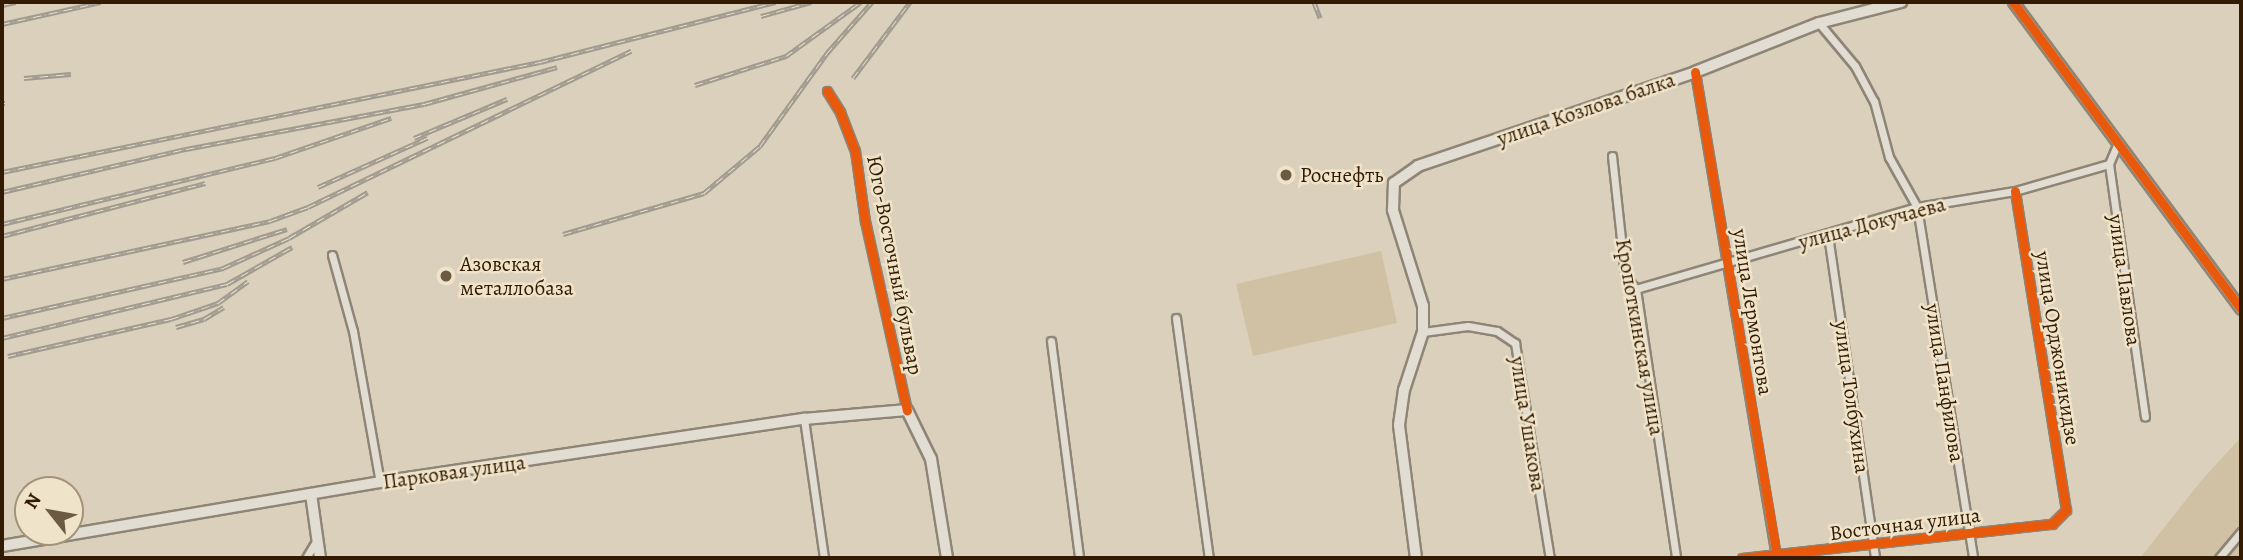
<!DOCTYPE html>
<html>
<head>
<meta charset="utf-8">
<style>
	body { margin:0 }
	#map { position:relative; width:2243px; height:560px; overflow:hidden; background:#dad0bb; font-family:Alegreya,serif }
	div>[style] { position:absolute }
	.green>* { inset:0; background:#d0c1a4 }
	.roads { filter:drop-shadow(2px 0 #8e8576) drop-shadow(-2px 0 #8e8576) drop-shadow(0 2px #8e8576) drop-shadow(0 -2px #8e8576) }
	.minor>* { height:7px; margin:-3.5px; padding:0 3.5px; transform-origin:3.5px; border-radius:3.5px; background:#e2ddd2 }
	.tertiary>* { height:9px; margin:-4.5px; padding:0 4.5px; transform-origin:4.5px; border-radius:4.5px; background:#e2ddd2 }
	.secondary>* { height:10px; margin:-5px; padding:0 5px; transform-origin:5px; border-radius:5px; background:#e2ddd2 }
	.rail>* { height:5px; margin-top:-2.5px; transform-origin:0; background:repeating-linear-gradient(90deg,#efe4ca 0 8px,#a09a90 0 16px); box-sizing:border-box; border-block:2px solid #a09a90 }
	.cycleway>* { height:9px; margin:-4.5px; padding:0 4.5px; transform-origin:4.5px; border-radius:4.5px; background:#e8590c }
	.dots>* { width:19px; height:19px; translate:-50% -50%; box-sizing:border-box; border:4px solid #efe4ca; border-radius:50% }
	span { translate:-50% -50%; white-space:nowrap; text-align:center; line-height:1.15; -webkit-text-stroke:5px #efe4ca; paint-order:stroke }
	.street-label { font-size:21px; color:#331a02 }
	.poi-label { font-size:21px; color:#331a02 }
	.left { translate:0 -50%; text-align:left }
	.frame { position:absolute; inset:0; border:4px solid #331a02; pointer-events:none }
	.north { position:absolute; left:14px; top:476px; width:70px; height:70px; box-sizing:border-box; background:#efe4ca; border:2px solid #a4937a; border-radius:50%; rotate:301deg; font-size:19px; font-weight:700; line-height:28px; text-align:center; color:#331a02 }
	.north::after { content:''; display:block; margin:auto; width:24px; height:32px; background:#6d5a43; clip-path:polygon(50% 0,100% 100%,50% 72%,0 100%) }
</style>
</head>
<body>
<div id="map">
	<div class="green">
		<i style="clip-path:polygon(1381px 251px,1397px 323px,1253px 356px,1236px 284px)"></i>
		<i style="clip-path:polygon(2241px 437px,2241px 558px,2140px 558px,2201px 481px)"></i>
	</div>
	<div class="roads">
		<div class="minor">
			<i style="left:1819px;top:23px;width:56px;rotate:50.1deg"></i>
			<i style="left:1855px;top:66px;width:40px;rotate:62deg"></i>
			<i style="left:1874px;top:101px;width:58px;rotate:75deg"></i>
			<i style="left:1889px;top:157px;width:57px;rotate:60.8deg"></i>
			<i style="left:1917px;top:207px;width:355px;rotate:80.9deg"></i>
			<i style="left:1695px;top:72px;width:493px;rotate:80.5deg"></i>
			<i style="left:827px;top:91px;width:25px;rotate:58deg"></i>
			<i style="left:840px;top:112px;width:42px;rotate:69deg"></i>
			<i style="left:855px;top:151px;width:71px;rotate:81.9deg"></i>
			<i style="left:865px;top:221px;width:194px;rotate:77.5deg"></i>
			<i style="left:2117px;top:145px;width:21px;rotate:113deg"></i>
			<i style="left:2109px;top:164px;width:255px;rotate:81.9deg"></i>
			<i style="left:1612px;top:156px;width:121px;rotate:83.8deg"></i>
			<i style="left:1625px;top:276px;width:17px;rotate:50deg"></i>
			<i style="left:1636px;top:289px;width:272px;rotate:81.5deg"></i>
			<i style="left:1828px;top:235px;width:326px;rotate:81.7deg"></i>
			<i style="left:332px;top:255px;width:79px;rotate:74.6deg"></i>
			<i style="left:353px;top:331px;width:153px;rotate:79.9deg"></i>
			<i style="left:1636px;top:289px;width:293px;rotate:-16.3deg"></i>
			<i style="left:1917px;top:207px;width:99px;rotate:-9.3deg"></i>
			<i style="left:2015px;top:191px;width:98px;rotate:-16deg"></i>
			<i style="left:1176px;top:318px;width:242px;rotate:82.2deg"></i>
			<i style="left:1423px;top:332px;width:45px;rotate:-7.6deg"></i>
			<i style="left:1468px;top:326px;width:29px;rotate:10deg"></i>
			<i style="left:1497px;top:331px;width:22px;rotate:34deg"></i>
			<i style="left:1515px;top:343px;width:218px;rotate:80.8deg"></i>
			<i style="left:1051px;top:341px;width:219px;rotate:82.6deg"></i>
			<i style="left:804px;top:419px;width:140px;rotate:81.8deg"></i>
			<i style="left:306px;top:558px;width:21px;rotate:-59deg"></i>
			<i style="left:1742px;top:558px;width:312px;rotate:-6.3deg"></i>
			<i style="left:2052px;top:524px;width:20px;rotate:-45deg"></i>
			<i style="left:2066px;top:510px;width:323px;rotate:-99.1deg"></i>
			<i style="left:2219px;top:558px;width:34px;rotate:-50deg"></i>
		</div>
		<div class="tertiary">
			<i style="left:2013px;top:2px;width:382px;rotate:53.4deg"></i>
		</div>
		<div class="secondary">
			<i style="left:311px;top:494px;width:65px;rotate:82deg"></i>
			<i style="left:2px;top:546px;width:383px;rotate:-9.6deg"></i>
			<i style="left:380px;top:482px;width:429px;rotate:-8.5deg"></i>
			<i style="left:804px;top:419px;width:103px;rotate:-5deg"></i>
			<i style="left:907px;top:410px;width:55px;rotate:63.9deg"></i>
			<i style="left:931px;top:459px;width:100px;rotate:80.8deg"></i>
			<i style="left:1416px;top:558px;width:134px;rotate:-97.3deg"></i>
			<i style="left:1399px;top:425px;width:35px;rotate:-82deg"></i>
			<i style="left:1404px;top:390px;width:61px;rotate:-71.9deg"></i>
			<i style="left:1423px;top:332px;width:26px;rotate:-90deg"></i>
			<i style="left:1423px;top:306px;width:101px;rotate:-107.4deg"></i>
			<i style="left:1393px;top:210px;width:27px;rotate:-88deg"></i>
			<i style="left:1394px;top:183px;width:29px;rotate:-35deg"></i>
			<i style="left:1418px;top:166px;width:293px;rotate:-18.7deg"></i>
			<i style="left:1695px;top:72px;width:133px;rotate:-21.6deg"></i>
			<i style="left:1819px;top:23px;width:85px;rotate:-14.4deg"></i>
		</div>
	</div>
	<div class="rail">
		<i style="left:1314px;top:2px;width:17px;rotate:69deg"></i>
		<i style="left:2px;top:5px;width:14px;rotate:-12deg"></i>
		<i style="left:761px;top:16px;width:52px;rotate:-15.6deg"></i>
		<i style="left:2px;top:24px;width:101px;rotate:-12.5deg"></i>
		<i style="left:24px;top:78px;width:47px;rotate:-4.9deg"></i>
		<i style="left:853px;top:78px;width:95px;rotate:-53.1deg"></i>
		<i style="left:695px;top:85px;width:96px;rotate:-17.7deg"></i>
		<i style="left:786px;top:56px;width:92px;rotate:-35.8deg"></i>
		<i style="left:2px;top:103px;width:3px"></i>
		<i style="left:414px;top:138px;width:101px;rotate:-22.8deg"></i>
		<i style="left:2px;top:172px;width:549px;rotate:-11.56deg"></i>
		<i style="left:540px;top:62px;width:243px;rotate:-14.3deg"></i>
		<i style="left:318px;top:187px;width:120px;rotate:-24.2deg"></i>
		<i style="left:2px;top:192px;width:189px;rotate:-13.2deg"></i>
		<i style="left:186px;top:149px;width:242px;rotate:-10.7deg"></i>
		<i style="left:424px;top:104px;width:138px;rotate:-15.5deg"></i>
		<i style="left:2px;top:224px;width:281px;rotate:-13.6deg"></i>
		<i style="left:275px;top:158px;width:123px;rotate:-19deg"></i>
		<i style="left:563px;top:234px;width:147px;rotate:-16.2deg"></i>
		<i style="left:704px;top:193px;width:73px;rotate:-40deg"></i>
		<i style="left:760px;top:146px;width:115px;rotate:-54.2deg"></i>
		<i style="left:827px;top:53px;width:68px;rotate:-48.6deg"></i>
		<i style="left:2px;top:236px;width:210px;rotate:-14.6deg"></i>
		<i style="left:183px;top:262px;width:109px;rotate:-17.6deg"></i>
		<i style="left:2px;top:279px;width:274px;rotate:-12.2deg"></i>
		<i style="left:270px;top:221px;width:40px;rotate:-20.2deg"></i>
		<i style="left:308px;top:207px;width:359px;rotate:-25.8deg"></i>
		<i style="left:2px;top:318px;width:227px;rotate:-12.7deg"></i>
		<i style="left:223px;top:268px;width:72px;rotate:-24.4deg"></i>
		<i style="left:289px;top:238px;width:91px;rotate:-30.2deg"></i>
		<i style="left:176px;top:327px;width:29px;rotate:-16deg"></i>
		<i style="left:204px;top:319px;width:23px;rotate:-31deg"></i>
		<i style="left:2px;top:338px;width:231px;rotate:-13.5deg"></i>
		<i style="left:227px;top:284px;width:75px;rotate:-29.6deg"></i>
		<i style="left:8px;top:356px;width:167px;rotate:-12.8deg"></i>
		<i style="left:171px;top:319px;width:50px;rotate:-18.8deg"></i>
		<i style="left:218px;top:303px;width:37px;rotate:-36deg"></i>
	</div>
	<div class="cycleway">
		<i style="left:2013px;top:2px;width:382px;rotate:53.4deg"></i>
		<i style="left:1695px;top:72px;width:493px;rotate:80.4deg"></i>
		<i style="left:827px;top:91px;width:25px;rotate:58deg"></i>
		<i style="left:840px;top:112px;width:42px;rotate:69deg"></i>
		<i style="left:855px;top:151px;width:71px;rotate:81.9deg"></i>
		<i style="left:865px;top:221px;width:194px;rotate:77.5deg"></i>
		<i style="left:1742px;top:558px;width:312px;rotate:-6.3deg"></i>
		<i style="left:2052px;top:524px;width:20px;rotate:-45deg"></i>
		<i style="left:2066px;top:510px;width:323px;rotate:-99.1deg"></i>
	</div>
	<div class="dots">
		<i style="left:1286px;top:175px;background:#6d5a43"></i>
		<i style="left:446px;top:276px;background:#6d5a43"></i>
	</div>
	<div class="street-label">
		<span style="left:1586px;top:109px;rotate:-19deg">улица Козлова балка</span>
		<span style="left:1872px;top:223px;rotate:-15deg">улица Докучаева</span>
		<span style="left:895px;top:265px;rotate:79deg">Юго-Восточный бульвар</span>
		<span style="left:2125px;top:280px;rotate:82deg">улица Павлова</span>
		<span style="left:1753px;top:312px;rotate:81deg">улица Лермонтова</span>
		<span style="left:1640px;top:337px;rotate:80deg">Кропоткинская улица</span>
		<span style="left:2058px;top:348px;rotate:81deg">улица Орджоникидзе</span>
		<span style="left:1945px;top:383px;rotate:81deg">улица Панфилова</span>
		<span style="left:1852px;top:397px;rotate:82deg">улица Толбухина</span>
		<span style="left:1528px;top:424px;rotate:81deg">улица Ушакова</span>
		<span style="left:454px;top:472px;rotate:-8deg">Парковая улица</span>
		<span style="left:1905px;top:524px;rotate:-7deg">Восточная улица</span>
	</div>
	<div class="poi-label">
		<span class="left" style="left:1300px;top:175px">Роснефть</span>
		<span class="left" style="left:460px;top:276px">Азовская<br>металлобаза</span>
	</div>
	<div class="frame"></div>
	<div class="north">N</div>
</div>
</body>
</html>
